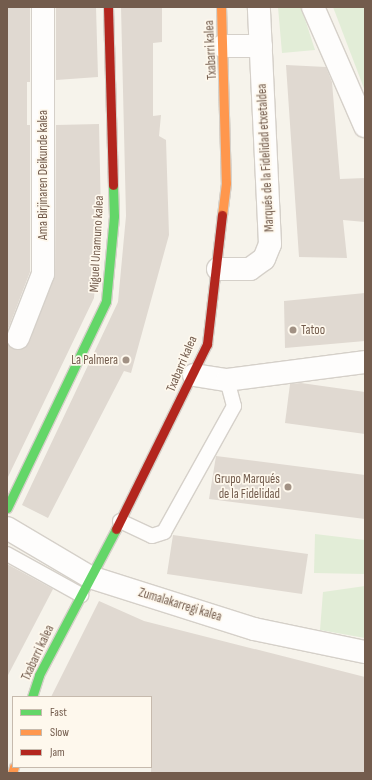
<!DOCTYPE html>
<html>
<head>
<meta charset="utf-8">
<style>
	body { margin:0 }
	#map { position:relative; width:372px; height:780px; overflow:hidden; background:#f6f3eb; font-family:"Sofia Sans Condensed",sans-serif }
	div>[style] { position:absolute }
	.green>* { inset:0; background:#e2edd7 }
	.building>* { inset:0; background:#e0d9d1 }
	.roads { filter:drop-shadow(1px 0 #d5d0c9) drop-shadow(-1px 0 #d5d0c9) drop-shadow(0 1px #d5d0c9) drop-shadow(0 -1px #d5d0c9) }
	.lane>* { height:14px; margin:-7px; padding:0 7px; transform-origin:7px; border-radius:7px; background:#fefdfc }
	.street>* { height:22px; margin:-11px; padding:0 11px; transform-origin:11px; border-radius:11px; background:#fefdfc }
	.fast>* { height:9px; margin:-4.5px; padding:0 4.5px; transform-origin:4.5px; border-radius:4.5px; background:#63d668 }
	.slow>* { height:9px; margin:-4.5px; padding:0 4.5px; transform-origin:4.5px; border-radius:4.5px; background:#ff974d }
	.jam>* { height:9px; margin:-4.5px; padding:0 4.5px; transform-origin:4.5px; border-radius:4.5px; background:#b3261e }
	.dots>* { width:11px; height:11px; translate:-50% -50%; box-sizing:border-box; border:2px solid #fef8ed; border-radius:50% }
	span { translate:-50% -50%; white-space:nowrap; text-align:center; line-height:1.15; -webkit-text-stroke:3.5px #fef8ed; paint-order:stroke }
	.street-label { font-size:13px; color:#735c4d }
	.poi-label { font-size:13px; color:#735c4d }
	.left { translate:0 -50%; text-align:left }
	.right { translate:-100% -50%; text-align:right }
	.frame { position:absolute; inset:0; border:8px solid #735c4d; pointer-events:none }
	.legend { position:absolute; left:12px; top:696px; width:140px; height:72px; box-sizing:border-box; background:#fef8ed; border:1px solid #c6baad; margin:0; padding:5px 7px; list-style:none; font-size:12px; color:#735c4d }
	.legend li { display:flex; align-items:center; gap:8px; height:20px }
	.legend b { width:20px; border:1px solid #c6baad }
</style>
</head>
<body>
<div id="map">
	<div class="green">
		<i style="clip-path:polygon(278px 7px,301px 7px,315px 50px,282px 53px)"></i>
		<i style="clip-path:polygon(333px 7px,365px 7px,365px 91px)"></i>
		<i style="clip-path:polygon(315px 534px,365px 540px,365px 574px,314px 573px)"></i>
		<i style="clip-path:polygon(365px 586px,365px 638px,320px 630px,323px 592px)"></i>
	</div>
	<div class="building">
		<i style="clip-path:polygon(7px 7px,30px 7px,30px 82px,27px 82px,27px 125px,30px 125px,30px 272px,7px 332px)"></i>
		<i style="clip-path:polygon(56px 7px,96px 7px,98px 77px,56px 80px)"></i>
		<i style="clip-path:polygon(121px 7px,162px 7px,162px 42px,153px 43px,153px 116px,161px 115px,159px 136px,166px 140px,169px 235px,131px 373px,124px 371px,48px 518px,22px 505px,118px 302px,126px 216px)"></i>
		<i style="clip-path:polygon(286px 65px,326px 67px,332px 82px,340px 179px,365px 178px,365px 222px,343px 220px,347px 258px,299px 257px)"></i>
		<i style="clip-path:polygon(99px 124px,101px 216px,94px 298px,7px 479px,7px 343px,19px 350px,29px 343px,55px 274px,56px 125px)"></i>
		<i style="clip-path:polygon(365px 293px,365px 341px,285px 348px,284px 301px)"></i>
		<i style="clip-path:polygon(301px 383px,365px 392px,365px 434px,285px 423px,290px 384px)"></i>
		<i style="clip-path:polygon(216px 456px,365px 475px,365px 519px,209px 499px)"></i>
		<i style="clip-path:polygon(173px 535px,308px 554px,302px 594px,167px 574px)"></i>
		<i style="clip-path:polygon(7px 564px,53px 589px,7px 677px)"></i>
		<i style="clip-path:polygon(99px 601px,144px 621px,365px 677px,365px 773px,151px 773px,151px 697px,51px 697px)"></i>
	</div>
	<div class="roads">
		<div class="lane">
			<i style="left:120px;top:521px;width:35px;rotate:25deg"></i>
			<i style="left:152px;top:536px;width:13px;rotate:-18deg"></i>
			<i style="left:164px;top:532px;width:144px;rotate:-60.9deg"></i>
			<i style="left:234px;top:406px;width:27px;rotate:-105deg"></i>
			<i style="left:7px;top:554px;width:85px;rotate:29deg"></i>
		</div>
		<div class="street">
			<i style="left:313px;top:7px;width:130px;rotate:66.4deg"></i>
			<i style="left:223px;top:46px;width:38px"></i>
			<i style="left:218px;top:269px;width:32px"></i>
			<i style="left:250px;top:269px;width:17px;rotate:-36deg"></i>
			<i style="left:264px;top:259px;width:16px;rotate:-68deg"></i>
			<i style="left:270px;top:244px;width:237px;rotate:-92.7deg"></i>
			<i style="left:18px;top:338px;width:69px;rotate:-68.7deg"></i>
			<i style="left:43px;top:274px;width:267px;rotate:-90deg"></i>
			<i style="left:194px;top:375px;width:33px;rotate:9deg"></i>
			<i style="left:227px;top:380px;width:139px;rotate:-7.4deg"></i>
			<i style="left:7px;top:528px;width:96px;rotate:30.6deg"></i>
			<i style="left:90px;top:577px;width:172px;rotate:17.6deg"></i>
			<i style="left:254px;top:629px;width:113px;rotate:11.7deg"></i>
		</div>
		<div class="fast">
			<i style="left:7px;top:508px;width:229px;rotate:-64.4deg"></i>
			<i style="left:106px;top:301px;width:85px;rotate:-84.6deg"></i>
			<i style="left:114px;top:216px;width:31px;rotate:-92deg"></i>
			<i style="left:32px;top:697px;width:23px;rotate:-72deg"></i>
			<i style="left:39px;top:675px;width:165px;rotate:-62.2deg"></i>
		</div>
		<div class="slow">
			<i style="left:221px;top:7px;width:176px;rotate:88.4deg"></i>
			<i style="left:226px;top:183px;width:32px;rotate:97deg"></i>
			<i style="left:12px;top:773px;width:6px;rotate:-72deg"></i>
		</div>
		<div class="jam">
			<i style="left:108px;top:7px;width:178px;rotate:88.4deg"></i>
			<i style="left:116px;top:529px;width:206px;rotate:-63.8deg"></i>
			<i style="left:207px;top:344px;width:130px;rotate:-83.4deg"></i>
		</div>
	</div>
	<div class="dots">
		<i style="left:293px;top:330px;background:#a19184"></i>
		<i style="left:126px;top:360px;background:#a19184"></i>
		<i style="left:288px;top:487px;background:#a19184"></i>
	</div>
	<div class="street-label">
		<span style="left:211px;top:50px;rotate:-93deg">Txabarri kalea</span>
		<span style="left:266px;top:158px;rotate:-93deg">Marqués de la Fidelidad etxetaldea</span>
		<span style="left:43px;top:175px;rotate:-90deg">Ama Birjinaren Deikunde kalea</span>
		<span style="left:97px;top:244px;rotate:-87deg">Miguel Unamuno kalea</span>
		<span style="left:182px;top:364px;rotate:-67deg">Txabarri kalea</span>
		<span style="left:180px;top:605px;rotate:17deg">Zumalakarregi kalea</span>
		<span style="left:38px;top:653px;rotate:-65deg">Txabarri kalea</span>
	</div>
	<div class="poi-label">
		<span class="left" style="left:301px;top:330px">Tatoo</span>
		<span class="right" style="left:118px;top:360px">La Palmera</span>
		<span class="right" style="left:280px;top:487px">Grupo Marqués<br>de la Fidelidad</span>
	</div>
	<div class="frame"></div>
	<ul class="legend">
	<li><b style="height:5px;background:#63d668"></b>Fast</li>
	<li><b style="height:5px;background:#ff974d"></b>Slow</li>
	<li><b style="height:5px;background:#b3261e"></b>Jam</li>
	</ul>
</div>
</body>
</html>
